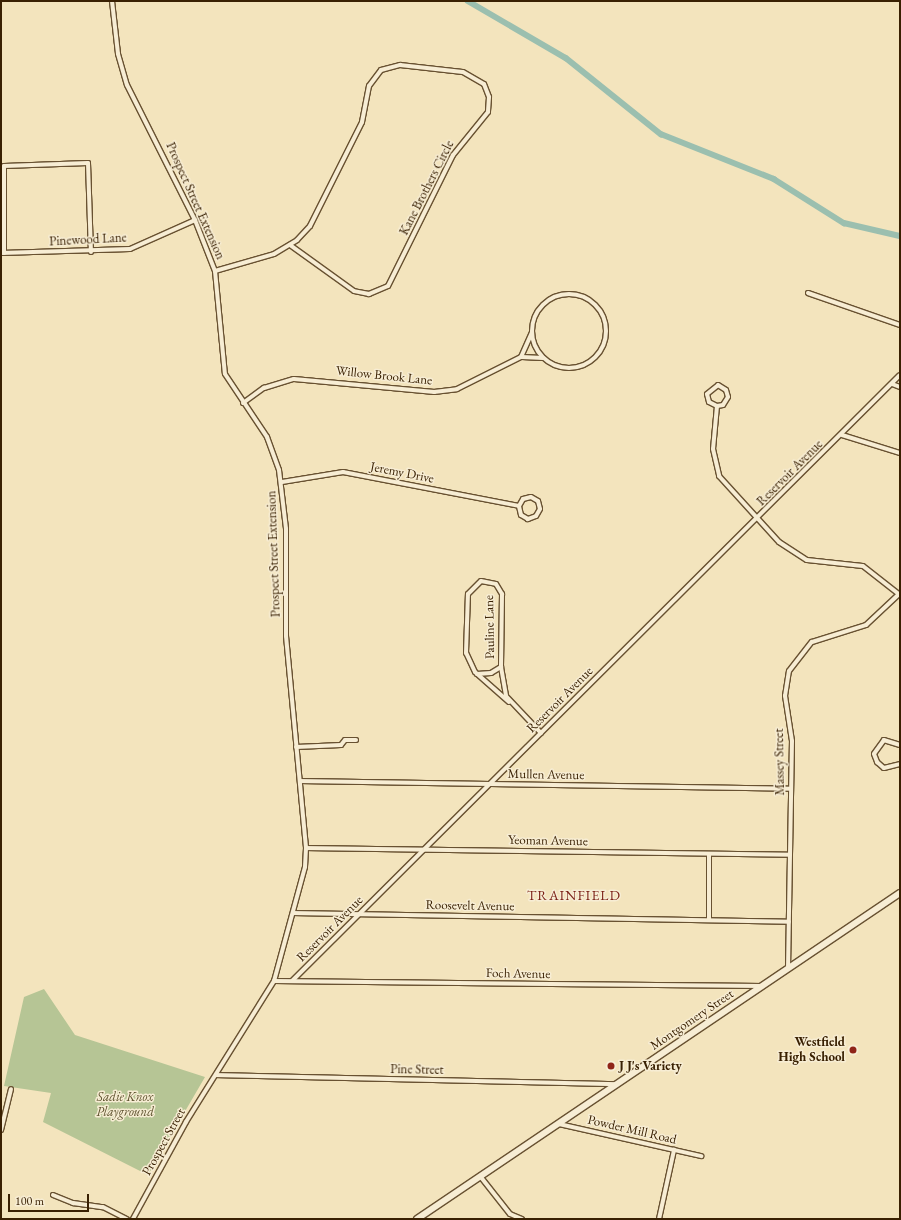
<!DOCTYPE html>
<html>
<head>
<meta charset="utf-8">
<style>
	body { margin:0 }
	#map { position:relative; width:901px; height:1220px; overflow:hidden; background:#f3e4bd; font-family:"EB Garamond",serif }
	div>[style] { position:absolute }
	.green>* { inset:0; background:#b6c595 }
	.canal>* { height:5.5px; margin:-2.75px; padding:0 2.75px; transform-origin:2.75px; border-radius:2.75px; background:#9bbfaf }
	.roads { filter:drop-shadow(1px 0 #685131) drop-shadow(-1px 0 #685131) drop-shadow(0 1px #685131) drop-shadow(0 -1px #685131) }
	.minor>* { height:4px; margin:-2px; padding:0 2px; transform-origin:2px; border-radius:2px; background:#f7edd4 }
	.minor>.ring { margin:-2px; padding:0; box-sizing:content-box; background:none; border:4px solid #f7edd4; border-radius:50% }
	.secondary>* { height:6px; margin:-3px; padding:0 3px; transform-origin:3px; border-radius:3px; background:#f7edd4 }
	.dots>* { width:11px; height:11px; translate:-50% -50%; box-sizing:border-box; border:2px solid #f7edd4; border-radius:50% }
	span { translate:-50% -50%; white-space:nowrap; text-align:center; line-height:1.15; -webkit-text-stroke:3px #f7edd4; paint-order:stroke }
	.street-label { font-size:13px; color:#392002 }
	.poi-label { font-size:13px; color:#392002; font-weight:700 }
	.right { translate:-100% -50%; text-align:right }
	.left { translate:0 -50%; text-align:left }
	.park-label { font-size:13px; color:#5e522e; font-style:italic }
	.neighbourhood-label { font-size:14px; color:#7a1f14; letter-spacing:1px }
	.frame { position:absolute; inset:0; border:2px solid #392002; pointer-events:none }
	.scale { position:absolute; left:8px; top:1194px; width:81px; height:18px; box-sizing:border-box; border:2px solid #392002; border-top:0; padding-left:5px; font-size:12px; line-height:14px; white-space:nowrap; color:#392002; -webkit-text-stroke:3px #f7edd4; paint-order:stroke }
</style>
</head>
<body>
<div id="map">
	<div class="green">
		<i style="clip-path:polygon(44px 989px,75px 1035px,205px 1077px,148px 1175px,43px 1122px,51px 1093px,4px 1086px,24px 997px)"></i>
	</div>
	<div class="canal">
		<i style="left:468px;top:1px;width:113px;rotate:30.2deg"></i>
		<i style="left:566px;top:58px;width:122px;rotate:38.7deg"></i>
		<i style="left:661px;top:134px;width:122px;rotate:21.7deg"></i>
		<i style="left:774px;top:179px;width:83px;rotate:32.2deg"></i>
		<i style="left:844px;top:223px;width:57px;rotate:13.1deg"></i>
	</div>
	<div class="roads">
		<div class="minor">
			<i style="left:112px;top:1px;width:53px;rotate:83.5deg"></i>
			<i style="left:118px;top:54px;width:32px;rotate:74deg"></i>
			<i style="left:127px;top:85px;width:151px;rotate:63.3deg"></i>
			<i style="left:195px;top:220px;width:55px;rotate:68.6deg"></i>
			<i style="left:215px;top:271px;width:103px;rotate:84.5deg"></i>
			<i style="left:225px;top:374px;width:76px;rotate:56.3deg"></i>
			<i style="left:267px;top:437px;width:35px;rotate:70deg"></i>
			<i style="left:279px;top:470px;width:59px;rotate:83.2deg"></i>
			<i style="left:286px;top:529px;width:107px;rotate:90deg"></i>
			<i style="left:286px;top:636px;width:213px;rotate:84.6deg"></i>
			<i style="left:306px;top:848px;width:19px;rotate:93deg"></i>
			<i style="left:305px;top:867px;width:118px;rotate:105.2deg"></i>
			<i style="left:274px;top:981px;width:166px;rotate:122deg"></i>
			<i style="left:186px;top:1122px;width:111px;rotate:118.7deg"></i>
			<i style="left:1px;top:253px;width:129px;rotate:-1.8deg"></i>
			<i style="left:130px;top:249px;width:71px;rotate:-24deg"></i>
			<i style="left:4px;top:253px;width:87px;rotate:-90deg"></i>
			<i style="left:4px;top:166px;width:84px;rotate:-2deg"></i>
			<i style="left:88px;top:163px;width:89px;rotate:88.1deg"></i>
			<i style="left:215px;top:271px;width:61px;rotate:-16.1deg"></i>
			<i style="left:274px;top:254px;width:27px;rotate:-31deg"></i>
			<i style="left:297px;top:240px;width:19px;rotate:-47deg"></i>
			<i style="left:310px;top:226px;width:116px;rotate:-63.4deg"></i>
			<i style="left:362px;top:122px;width:37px;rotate:-79deg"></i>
			<i style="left:369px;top:86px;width:20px;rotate:-53deg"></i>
			<i style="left:381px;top:70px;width:20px;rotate:-15deg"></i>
			<i style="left:400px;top:65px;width:63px;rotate:6.3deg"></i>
			<i style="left:463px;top:72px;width:24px;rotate:30deg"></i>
			<i style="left:484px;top:84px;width:14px;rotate:69deg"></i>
			<i style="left:489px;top:97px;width:15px;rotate:94deg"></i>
			<i style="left:488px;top:112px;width:55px;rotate:129.1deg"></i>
			<i style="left:453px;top:155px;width:146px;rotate:116.4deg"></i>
			<i style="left:388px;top:286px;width:21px;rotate:157deg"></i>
			<i style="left:369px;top:294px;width:15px;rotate:-169deg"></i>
			<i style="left:354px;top:291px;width:79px;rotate:-144.3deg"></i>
			<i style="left:808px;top:293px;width:97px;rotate:19.2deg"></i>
			<i class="ring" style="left:532px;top:294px;width:70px;height:70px"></i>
			<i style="left:522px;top:357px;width:21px;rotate:3deg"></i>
			<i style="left:892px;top:384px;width:9px;rotate:21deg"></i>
			<i style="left:243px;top:403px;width:26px;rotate:-36deg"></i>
			<i style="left:264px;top:388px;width:31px;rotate:-17deg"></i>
			<i style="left:294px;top:379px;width:141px;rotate:5.3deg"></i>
			<i style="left:434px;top:392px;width:23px;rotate:-7deg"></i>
			<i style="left:457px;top:389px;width:72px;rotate:-26.6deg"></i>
			<i style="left:521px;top:357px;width:27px;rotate:-66deg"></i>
			<i style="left:717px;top:406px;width:9px;rotate:-153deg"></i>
			<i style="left:709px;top:402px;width:8px;rotate:-104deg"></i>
			<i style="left:707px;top:394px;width:14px;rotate:-39deg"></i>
			<i style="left:718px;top:385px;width:9px;rotate:32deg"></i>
			<i style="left:726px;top:390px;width:7px;rotate:74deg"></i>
			<i style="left:728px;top:397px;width:9px;rotate:122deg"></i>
			<i style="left:723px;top:405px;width:6px;rotate:171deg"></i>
			<i style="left:717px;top:406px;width:43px;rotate:95.3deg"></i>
			<i style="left:713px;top:449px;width:28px;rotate:77deg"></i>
			<i style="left:719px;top:476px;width:89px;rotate:47.7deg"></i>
			<i style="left:779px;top:542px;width:33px;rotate:33deg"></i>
			<i style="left:807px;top:560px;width:56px;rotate:6.1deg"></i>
			<i style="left:863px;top:566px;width:47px;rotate:38.1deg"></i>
			<i style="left:842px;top:435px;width:61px;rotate:17.2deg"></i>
			<i style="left:282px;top:482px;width:62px;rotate:-9.3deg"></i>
			<i style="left:343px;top:472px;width:179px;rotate:10.9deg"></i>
			<i style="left:519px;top:506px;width:8px;rotate:-60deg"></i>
			<i style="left:523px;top:499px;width:8px;rotate:-14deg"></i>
			<i style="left:531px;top:497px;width:8px;rotate:30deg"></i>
			<i style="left:538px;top:501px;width:8px;rotate:76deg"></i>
			<i style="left:540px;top:509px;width:8px;rotate:120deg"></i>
			<i style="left:536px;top:516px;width:9px;rotate:159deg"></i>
			<i style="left:528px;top:519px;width:8px;rotate:-150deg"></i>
			<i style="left:521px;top:515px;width:9px;rotate:-103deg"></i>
			<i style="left:477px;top:674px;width:14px;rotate:-4deg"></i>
			<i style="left:491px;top:673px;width:12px;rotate:-31deg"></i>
			<i style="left:509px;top:702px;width:45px;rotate:-138.6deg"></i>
			<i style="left:475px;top:672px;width:21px;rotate:-115deg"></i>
			<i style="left:466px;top:653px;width:59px;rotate:-88.1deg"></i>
			<i style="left:468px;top:594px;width:18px;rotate:-45deg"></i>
			<i style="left:481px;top:581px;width:15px;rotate:11deg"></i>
			<i style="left:496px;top:584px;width:12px;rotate:59deg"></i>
			<i style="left:502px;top:594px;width:73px;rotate:90.8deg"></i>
			<i style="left:501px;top:667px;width:29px;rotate:80deg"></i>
			<i style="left:506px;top:696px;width:51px;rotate:46.6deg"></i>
			<i style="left:900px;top:745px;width:17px;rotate:-163deg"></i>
			<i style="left:884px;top:740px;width:17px;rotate:126deg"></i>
			<i style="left:874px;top:754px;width:9px;rotate:69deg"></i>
			<i style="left:877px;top:762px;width:9px;rotate:41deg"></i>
			<i style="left:884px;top:768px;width:16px;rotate:-14deg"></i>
			<i style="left:296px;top:747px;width:45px;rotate:-2.5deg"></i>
			<i style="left:341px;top:745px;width:6px;rotate:-51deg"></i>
			<i style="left:345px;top:740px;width:11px"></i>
			<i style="left:301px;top:781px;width:490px;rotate:0.9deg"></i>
			<i style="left:306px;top:848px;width:484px;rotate:0.8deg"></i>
			<i style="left:294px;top:913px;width:495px;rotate:1deg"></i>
			<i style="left:709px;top:920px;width:66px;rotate:-90deg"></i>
			<i style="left:788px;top:969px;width:228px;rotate:-89deg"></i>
			<i style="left:792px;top:741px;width:46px;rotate:-98.8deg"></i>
			<i style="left:785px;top:696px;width:25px;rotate:-81deg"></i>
			<i style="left:789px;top:671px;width:37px;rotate:-52deg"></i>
			<i style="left:812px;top:642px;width:57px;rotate:-17.5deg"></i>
			<i style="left:866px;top:625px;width:45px;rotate:-43.2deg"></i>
			<i style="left:274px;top:981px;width:488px;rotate:0.6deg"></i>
			<i style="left:292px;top:981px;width:858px;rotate:-44.91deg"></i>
			<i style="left:216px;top:1075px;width:401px;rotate:1.3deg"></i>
			<i style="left:559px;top:1124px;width:146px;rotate:12.7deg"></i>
			<i style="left:1px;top:1130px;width:42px;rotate:-76.3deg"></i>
			<i style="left:480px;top:1176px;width:48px;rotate:51.7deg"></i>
			<i style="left:510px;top:1214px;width:13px;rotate:23deg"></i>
			<i style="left:53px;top:1195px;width:22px;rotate:22deg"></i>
			<i style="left:73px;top:1203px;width:30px;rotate:8deg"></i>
			<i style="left:103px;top:1207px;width:27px;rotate:27deg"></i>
			<i style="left:659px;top:1219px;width:71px;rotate:-77.7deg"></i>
		</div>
		<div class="secondary">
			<i style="left:417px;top:1219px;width:583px;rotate:-34.02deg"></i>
		</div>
	</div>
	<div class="dots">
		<i style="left:853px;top:1050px;background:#8f2418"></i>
		<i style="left:611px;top:1066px;background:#8f2418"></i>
	</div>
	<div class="street-label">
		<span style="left:427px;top:188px;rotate:-63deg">Kane Brothers Circle</span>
		<span style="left:195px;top:201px;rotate:66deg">Prospect Street Extension</span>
		<span style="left:88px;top:240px;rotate:-3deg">Pinewood Lane</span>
		<span style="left:384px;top:376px;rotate:6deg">Willow Brook Lane</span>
		<span style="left:402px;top:473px;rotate:11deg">Jeremy Drive</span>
		<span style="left:790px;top:473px;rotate:-45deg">Reservoir Avenue</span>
		<span style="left:274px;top:554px;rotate:-92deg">Prospect Street Extension</span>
		<span style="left:490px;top:627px;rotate:-91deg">Pauline Lane</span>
		<span style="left:560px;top:700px;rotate:-45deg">Reservoir Avenue</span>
		<span style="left:780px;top:762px;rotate:-91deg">Massey Street</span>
		<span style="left:546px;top:775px;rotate:1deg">Mullen Avenue</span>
		<span style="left:548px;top:841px;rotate:1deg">Yeoman Avenue</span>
		<span style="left:470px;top:906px;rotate:1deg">Roosevelt Avenue</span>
		<span style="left:330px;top:929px;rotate:-45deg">Reservoir Avenue</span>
		<span style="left:518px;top:974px;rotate:1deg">Foch Avenue</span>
		<span style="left:692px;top:1020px;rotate:-34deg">Montgomery Street</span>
		<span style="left:417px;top:1070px;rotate:1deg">Pine Street</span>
		<span style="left:632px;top:1130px;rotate:13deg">Powder Mill Road</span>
		<span style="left:164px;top:1142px;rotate:-61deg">Prospect Street</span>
	</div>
	<div class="poi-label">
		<span class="right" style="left:845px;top:1050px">Westfield<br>High School</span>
		<span class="left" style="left:619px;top:1066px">J J's Variety</span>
	</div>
	<div class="park-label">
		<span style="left:125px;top:1105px">Sadie Knox<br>Playground</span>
	</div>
	<div class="neighbourhood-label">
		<span style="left:574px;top:895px">TRAINFIELD</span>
	</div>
	<div class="frame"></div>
	<div class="scale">100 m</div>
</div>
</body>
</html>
